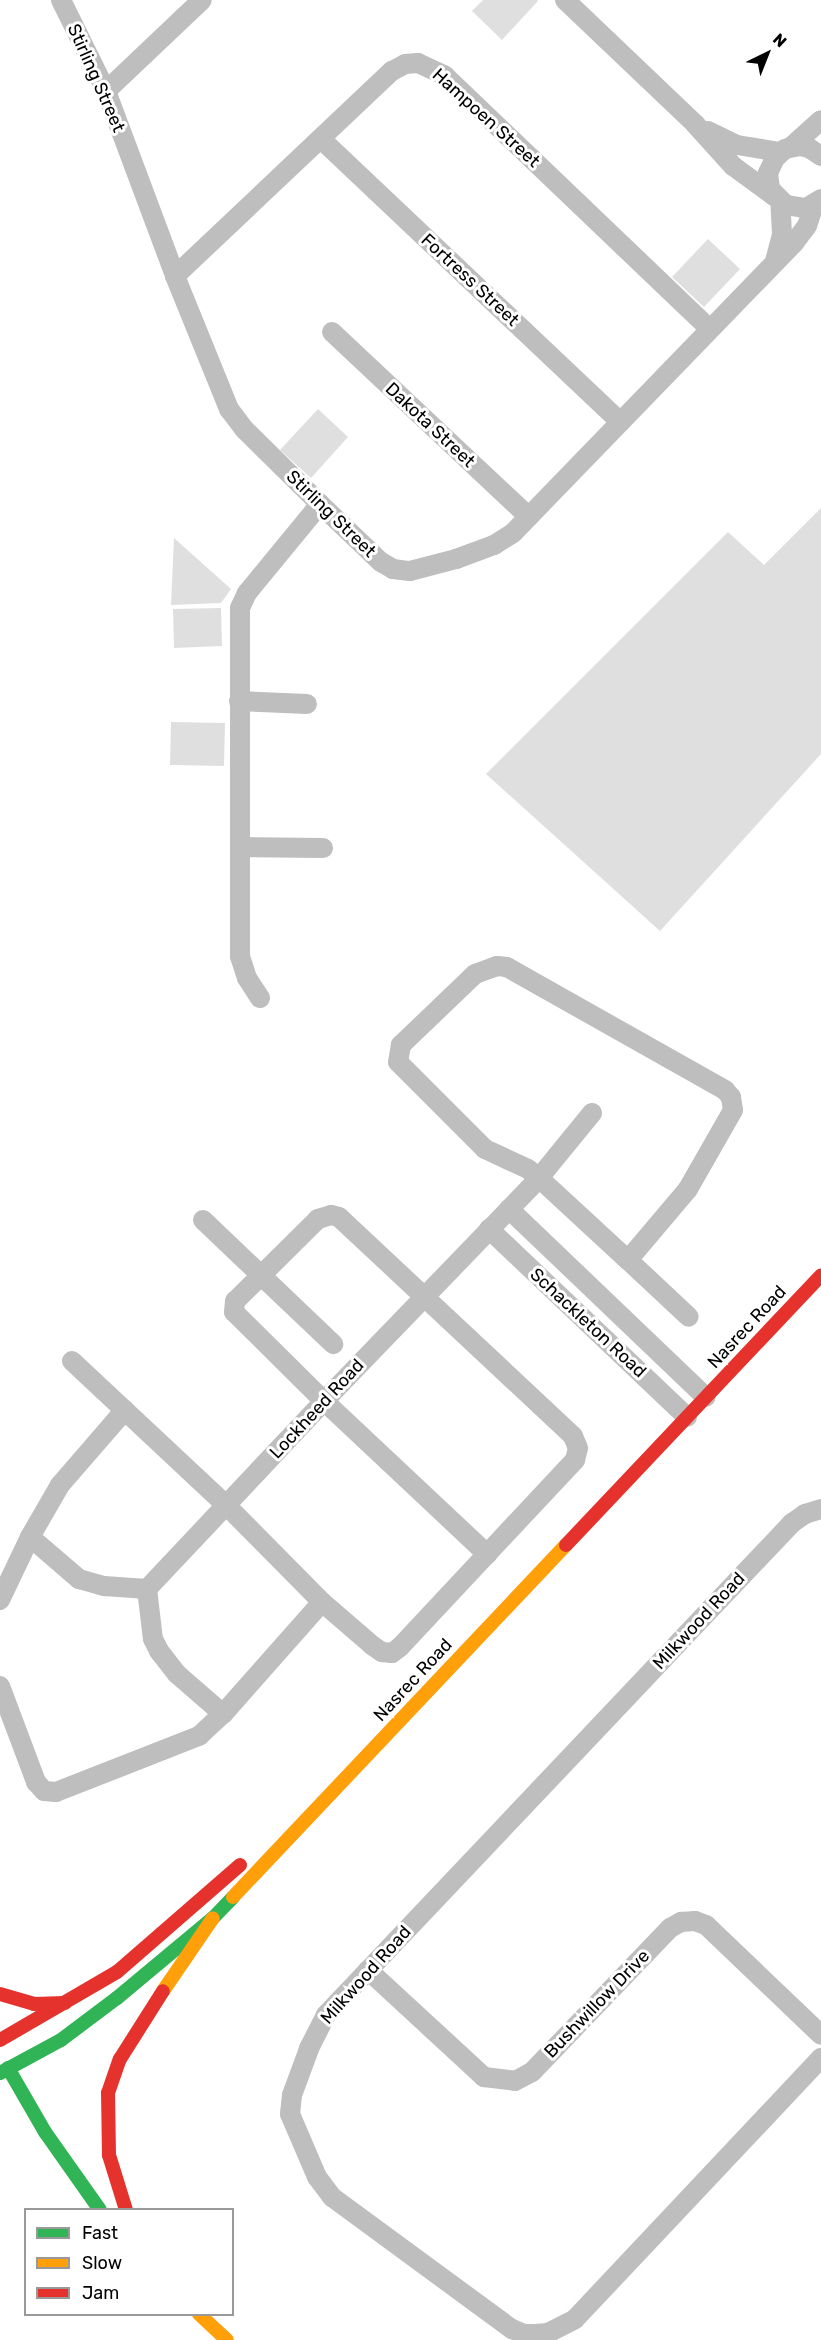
<!DOCTYPE html>
<html>
<head>
<meta charset="utf-8">
<style>
	body { margin:0 }
	#map { position:relative; width:821px; height:2340px; overflow:hidden; background:#fff; font-family:Rubik,sans-serif }
	div>[style] { position:absolute }
	.building>* { inset:0; background:#dfdfdf }
	.street>* { height:20px; margin:-10px; padding:0 10px; transform-origin:10px; border-radius:10px; background:#bebebe }
	.fast>* { height:14px; margin:-7px; padding:0 7px; transform-origin:7px; border-radius:7px; background:#30b455 }
	.slow>* { height:14px; margin:-7px; padding:0 7px; transform-origin:7px; border-radius:7px; background:#ff9f0a }
	.jam>* { height:14px; margin:-7px; padding:0 7px; transform-origin:7px; border-radius:7px; background:#e5322d }
	span { translate:-50% -50%; white-space:nowrap; text-align:center; line-height:1.15; -webkit-text-stroke:6px #fff; paint-order:stroke }
	.street-label { font-size:18px; color:#000 }
	.legend { position:absolute; left:24px; top:2208px; width:210px; height:108px; box-sizing:border-box; background:#fff; border:2px solid #999; margin:0; padding:8px 10px; list-style:none; font-size:18px; color:#000 }
	.legend li { display:flex; align-items:center; gap:12px; height:30px }
	.legend b { width:30px; border:2px solid #999 }
	.north { position:absolute; left:737px; top:24px; width:60px; height:60px; -webkit-text-stroke:4px #fff; paint-order:stroke; rotate:43deg; font-size:16px; font-weight:700; line-height:24px; text-align:center; color:#000 }
	.north::after { content:''; display:block; margin:auto; width:21px; height:27px; background:#000; clip-path:polygon(50% 0,100% 100%,50% 72%,0 100%) }
</style>
</head>
<body>
<div id="map">
	<div class="building">
		<i style="clip-path:polygon(483px 0,537px 0,538px 1px,502px 40px,472px 11px)"></i>
		<i style="clip-path:polygon(708px 239px,740px 269px,704px 307px,672px 277px)"></i>
		<i style="clip-path:polygon(318px 409px,348px 437px,311px 478px,280px 450px)"></i>
		<i style="clip-path:polygon(821px 508px,821px 754px,660px 931px,486px 774px,728px 532px,764px 565px)"></i>
		<i style="clip-path:polygon(174px 538px,231px 589px,221px 603px,171px 605px)"></i>
		<i style="clip-path:polygon(221px 608px,222px 646px,174px 648px,173px 609px)"></i>
		<i style="clip-path:polygon(171px 722px,225px 723px,224px 766px,170px 765px)"></i>
	</div>
	<div class="street">
		<i style="left:61px;top:0;width:102px;rotate:63.7deg"></i>
		<i style="left:106px;top:91px;width:197px;rotate:69.5deg"></i>
		<i style="left:175px;top:276px;width:144px;rotate:67.9deg"></i>
		<i style="left:229px;top:409px;width:26px;rotate:53deg"></i>
		<i style="left:245px;top:430px;width:105px;rotate:44.6deg"></i>
		<i style="left:320px;top:504px;width:84px;rotate:43.6deg"></i>
		<i style="left:381px;top:562px;width:14px;rotate:30deg"></i>
		<i style="left:393px;top:569px;width:17px;rotate:7deg"></i>
		<i style="left:410px;top:571px;width:48px;rotate:-14.6deg"></i>
		<i style="left:456px;top:559px;width:40px;rotate:-20.2deg"></i>
		<i style="left:494px;top:545px;width:22px;rotate:-32deg"></i>
		<i style="left:513px;top:533px;width:404px;rotate:-45.9deg"></i>
		<i style="left:794px;top:243px;width:21px;rotate:-53deg"></i>
		<i style="left:807px;top:226px;width:22px;rotate:-72deg"></i>
		<i style="left:565px;top:0;width:180px;rotate:43.6deg"></i>
		<i style="left:695px;top:124px;width:57px;rotate:47.9deg"></i>
		<i style="left:733px;top:166px;width:51px;rotate:36.2deg"></i>
		<i style="left:106px;top:91px;width:132px;rotate:-43.5deg"></i>
		<i style="left:708px;top:131px;width:32px;rotate:26deg"></i>
		<i style="left:737px;top:145px;width:44px;rotate:9.2deg"></i>
		<i style="left:321px;top:139px;width:412px;rotate:43.4deg"></i>
		<i style="left:791px;top:147px;width:40px;rotate:-42deg"></i>
		<i style="left:821px;top:156px;width:14px;rotate:-146deg"></i>
		<i style="left:809px;top:148px;width:9px;rotate:-167deg"></i>
		<i style="left:800px;top:146px;width:15px;rotate:169deg"></i>
		<i style="left:785px;top:149px;width:13px;rotate:138deg"></i>
		<i style="left:775px;top:158px;width:17px;rotate:115deg"></i>
		<i style="left:768px;top:173px;width:16px;rotate:83deg"></i>
		<i style="left:770px;top:189px;width:23px;rotate:45deg"></i>
		<i style="left:786px;top:205px;width:20px;rotate:9deg"></i>
		<i style="left:806px;top:208px;width:17px;rotate:-31deg"></i>
		<i style="left:775px;top:261px;width:28px;rotate:-75deg"></i>
		<i style="left:782px;top:234px;width:33px;rotate:-93deg"></i>
		<i style="left:175px;top:276px;width:299px;rotate:-43.4deg"></i>
		<i style="left:392px;top:71px;width:15px;rotate:-28deg"></i>
		<i style="left:405px;top:64px;width:13px;rotate:-4deg"></i>
		<i style="left:418px;top:63px;width:29px;rotate:25deg"></i>
		<i style="left:444px;top:75px;width:366px;rotate:43.7deg"></i>
		<i style="left:332px;top:332px;width:270px;rotate:43.2deg"></i>
		<i style="left:239px;top:701px;width:68px;rotate:2.5deg"></i>
		<i style="left:240px;top:847px;width:83px;rotate:0.7deg"></i>
		<i style="left:260px;top:998px;width:24px;rotate:-123deg"></i>
		<i style="left:247px;top:978px;width:23px;rotate:-108deg"></i>
		<i style="left:240px;top:956px;width:348px;rotate:-90deg"></i>
		<i style="left:240px;top:608px;width:17px;rotate:-65deg"></i>
		<i style="left:247px;top:593px;width:115px;rotate:-50.6deg"></i>
		<i style="left:509px;top:1209px;width:272px;rotate:43.7deg"></i>
		<i style="left:203px;top:1220px;width:180px;rotate:43.6deg"></i>
		<i style="left:489px;top:1229px;width:273px;rotate:43.5deg"></i>
		<i style="left:628px;top:1260px;width:93px;rotate:-49.8deg"></i>
		<i style="left:688px;top:1189px;width:91px;rotate:-60.3deg"></i>
		<i style="left:733px;top:1110px;width:13px;rotate:-99deg"></i>
		<i style="left:731px;top:1097px;width:9px;rotate:-131deg"></i>
		<i style="left:725px;top:1090px;width:250px;rotate:-150.6deg"></i>
		<i style="left:507px;top:967px;width:10px;rotate:-174deg"></i>
		<i style="left:497px;top:966px;width:23px;rotate:160deg"></i>
		<i style="left:475px;top:974px;width:103px;rotate:136.2deg"></i>
		<i style="left:401px;top:1045px;width:17px;rotate:100deg"></i>
		<i style="left:398px;top:1062px;width:123px;rotate:45deg"></i>
		<i style="left:485px;top:1149px;width:47px;rotate:24.9deg"></i>
		<i style="left:528px;top:1169px;width:14px;rotate:39deg"></i>
		<i style="left:539px;top:1178px;width:121px;rotate:42.7deg"></i>
		<i style="left:628px;top:1260px;width:83px;rotate:43.1deg"></i>
		<i style="left:72px;top:1361px;width:212px;rotate:43.1deg"></i>
		<i style="left:227px;top:1506px;width:135px;rotate:45.3deg"></i>
		<i style="left:322px;top:1602px;width:67px;rotate:40.8deg"></i>
		<i style="left:373px;top:1646px;width:11px;rotate:34deg"></i>
		<i style="left:382px;top:1652px;width:10px;rotate:6deg"></i>
		<i style="left:392px;top:1653px;width:10px;rotate:-37deg"></i>
		<i style="left:400px;top:1647px;width:127px;rotate:-46.9deg"></i>
		<i style="left:487px;top:1554px;width:129px;rotate:-46.9deg"></i>
		<i style="left:575px;top:1460px;width:12px;rotate:-76deg"></i>
		<i style="left:578px;top:1448px;width:13px;rotate:-113deg"></i>
		<i style="left:573px;top:1436px;width:320px;rotate:-136.9deg"></i>
		<i style="left:339px;top:1217px;width:8px;rotate:-166deg"></i>
		<i style="left:331px;top:1215px;width:14px;rotate:163deg"></i>
		<i style="left:318px;top:1219px;width:117px;rotate:135.3deg"></i>
		<i style="left:235px;top:1301px;width:11px;rotate:95deg"></i>
		<i style="left:234px;top:1312px;width:127px;rotate:44.7deg"></i>
		<i style="left:324px;top:1401px;width:224px;rotate:43.2deg"></i>
		<i style="left:821px;top:1509px;width:17px;rotate:163deg"></i>
		<i style="left:805px;top:1514px;width:16px;rotate:145deg"></i>
		<i style="left:792px;top:1523px;width:678px;rotate:133.45deg"></i>
		<i style="left:326px;top:2015px;width:38px;rotate:117deg"></i>
		<i style="left:309px;top:2049px;width:49px;rotate:110.3deg"></i>
		<i style="left:292px;top:2095px;width:19px;rotate:96deg"></i>
		<i style="left:290px;top:2114px;width:69px;rotate:66.8deg"></i>
		<i style="left:317px;top:2177px;width:25px;rotate:53deg"></i>
		<i style="left:332px;top:2197px;width:223px;rotate:36.3deg"></i>
		<i style="left:512px;top:2329px;width:13px;rotate:23deg"></i>
		<i style="left:524px;top:2334px;width:11px"></i>
		<i style="left:535px;top:2334px;width:13px;rotate:-4deg"></i>
		<i style="left:548px;top:2333px;width:30px;rotate:-27deg"></i>
		<i style="left:575px;top:2319px;width:359px;rotate:-46.7deg"></i>
		<i style="left:30px;top:1537px;width:65px;rotate:40.6deg"></i>
		<i style="left:79px;top:1579px;width:26px;rotate:16deg"></i>
		<i style="left:104px;top:1586px;width:43px;rotate:4deg"></i>
		<i style="left:147px;top:1589px;width:258px;rotate:-46.7deg"></i>
		<i style="left:324px;top:1401px;width:310px;rotate:-46deg"></i>
		<i style="left:539px;top:1178px;width:84px;rotate:-50.8deg"></i>
		<i style="left:147px;top:1589px;width:50px;rotate:83.2deg"></i>
		<i style="left:153px;top:1639px;width:13px;rotate:63deg"></i>
		<i style="left:159px;top:1651px;width:29px;rotate:52deg"></i>
		<i style="left:177px;top:1674px;width:61px;rotate:41deg"></i>
		<i style="left:0;top:1600px;width:70px;rotate:-64.5deg"></i>
		<i style="left:30px;top:1537px;width:60px;rotate:-60deg"></i>
		<i style="left:60px;top:1485px;width:99px;rotate:-49.1deg"></i>
		<i style="left:0;top:1686px;width:103px;rotate:69.4deg"></i>
		<i style="left:36px;top:1782px;width:12px;rotate:48deg"></i>
		<i style="left:44px;top:1791px;width:12px;rotate:5deg"></i>
		<i style="left:56px;top:1792px;width:154px;rotate:-21.4deg"></i>
		<i style="left:199px;top:1736px;width:33px;rotate:-43deg"></i>
		<i style="left:223px;top:1714px;width:149px;rotate:-48.5deg"></i>
		<i style="left:368px;top:1970px;width:158px;rotate:42.7deg"></i>
		<i style="left:484px;top:2077px;width:31px;rotate:7deg"></i>
		<i style="left:515px;top:2081px;width:19px;rotate:-28deg"></i>
		<i style="left:532px;top:2072px;width:199px;rotate:-46.2deg"></i>
		<i style="left:670px;top:1928px;width:13px;rotate:-29deg"></i>
		<i style="left:681px;top:1922px;width:14px;rotate:-4deg"></i>
		<i style="left:695px;top:1921px;width:12px;rotate:20deg"></i>
		<i style="left:706px;top:1925px;width:159px;rotate:43.7deg"></i>
	</div>
	<div class="fast">
		<i style="left:8px;top:2068px;width:74px;rotate:60deg"></i>
		<i style="left:45px;top:2132px;width:95px;rotate:54.8deg"></i>
		<i style="left:0;top:2073px;width:69px;rotate:-28.4deg"></i>
		<i style="left:61px;top:2040px;width:70px;rotate:-36.9deg"></i>
		<i style="left:117px;top:1998px;width:125px;rotate:-39.8deg"></i>
		<i style="left:213px;top:1918px;width:29px;rotate:-46deg"></i>
	</div>
	<div class="slow">
		<i style="left:233px;top:1897px;width:485px;rotate:-46.6deg"></i>
		<i style="left:163px;top:1991px;width:88px;rotate:-55.6deg"></i>
		<i style="left:199px;top:2314px;width:38px;rotate:43deg"></i>
	</div>
	<div class="jam">
		<i style="left:566px;top:1545px;width:371px;rotate:-46.6deg"></i>
		<i style="left:0;top:1994px;width:35px;rotate:16deg"></i>
		<i style="left:34px;top:2004px;width:31px;rotate:-2deg"></i>
		<i style="left:0;top:2040px;width:135px;rotate:-30.2deg"></i>
		<i style="left:117px;top:1972px;width:163px;rotate:-41deg"></i>
		<i style="left:126px;top:2210px;width:58px;rotate:-107.2deg"></i>
		<i style="left:109px;top:2155px;width:62px;rotate:-90.9deg"></i>
		<i style="left:108px;top:2093px;width:36px;rotate:-71deg"></i>
		<i style="left:120px;top:2059px;width:80px;rotate:-57.7deg"></i>
	</div>
	<div class="street-label">
		<span style="left:96px;top:78px;rotate:66deg">Stirling Street</span>
		<span style="left:486px;top:118px;rotate:42deg">Hampoen Street</span>
		<span style="left:470px;top:280px;rotate:43deg">Fortress Street</span>
		<span style="left:430px;top:425px;rotate:43deg">Dakota Street</span>
		<span style="left:331px;top:514px;rotate:44deg">Stirling Street</span>
		<span style="left:588px;top:1323px;rotate:43deg">Schackleton Road</span>
		<span style="left:747px;top:1327px;rotate:-47deg">Nasrec Road</span>
		<span style="left:317px;top:1409px;rotate:-47deg">Lockheed Road</span>
		<span style="left:699px;top:1621px;rotate:-47deg">Milkwood Road</span>
		<span style="left:413px;top:1680px;rotate:-47deg">Nasrec Road</span>
		<span style="left:366px;top:1975px;rotate:-48deg">Milkwood Road</span>
		<span style="left:597px;top:2004px;rotate:-46deg">Bushwillow Drive</span>
	</div>
	<ul class="legend">
	<li><b style="height:8px;background:#30b455"></b>Fast</li>
	<li><b style="height:8px;background:#ff9f0a"></b>Slow</li>
	<li><b style="height:8px;background:#e5322d"></b>Jam</li>
	</ul>
	<div class="north">N</div>
</div>
</body>
</html>
